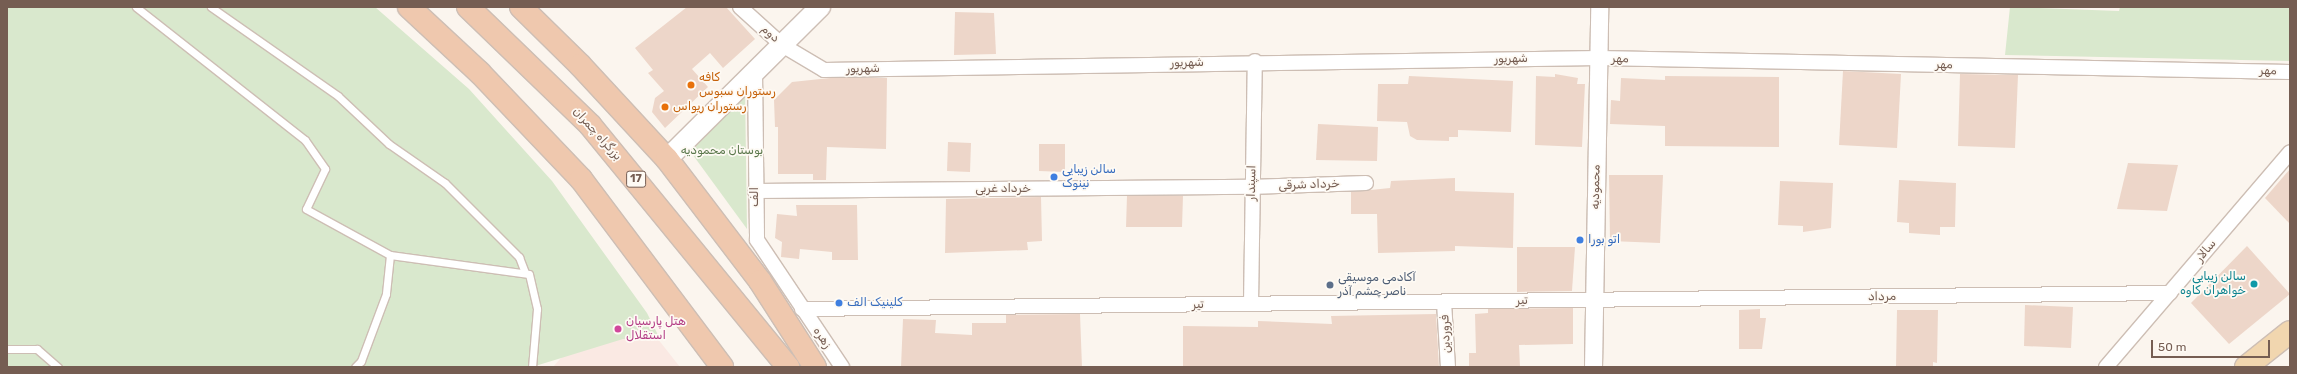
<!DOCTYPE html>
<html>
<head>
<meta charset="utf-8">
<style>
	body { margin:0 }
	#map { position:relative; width:2297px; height:374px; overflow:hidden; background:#fbf5ee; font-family:Rubik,"Noto Sans Arabic",sans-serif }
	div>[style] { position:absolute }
	.commercial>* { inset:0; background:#fae9e3 }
	.green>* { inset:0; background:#d9e8cd }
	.building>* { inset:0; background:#edd6c9 }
	.roads { filter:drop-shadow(1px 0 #cdbeb4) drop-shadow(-1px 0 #cdbeb4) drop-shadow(0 1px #cdbeb4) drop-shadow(0 -1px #cdbeb4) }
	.service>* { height:7px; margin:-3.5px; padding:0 3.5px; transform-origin:3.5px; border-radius:3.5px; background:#fff }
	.minor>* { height:14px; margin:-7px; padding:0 7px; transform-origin:7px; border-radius:7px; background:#fff }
	.tertiary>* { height:17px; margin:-8.5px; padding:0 8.5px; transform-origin:8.5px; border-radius:8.5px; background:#fff }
	.secondary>* { height:20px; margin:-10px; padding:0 10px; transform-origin:10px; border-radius:10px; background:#fff }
	.primary>* { height:22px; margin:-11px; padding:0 11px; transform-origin:11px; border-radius:11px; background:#f1d6af }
	.trunk>* { height:22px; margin:-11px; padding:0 11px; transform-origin:11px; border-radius:11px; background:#efc8ae }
	.dots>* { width:11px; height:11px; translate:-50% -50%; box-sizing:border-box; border:2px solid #fefaf4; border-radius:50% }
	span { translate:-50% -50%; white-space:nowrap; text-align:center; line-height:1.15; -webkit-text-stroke:3.5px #fefaf4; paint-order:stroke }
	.shield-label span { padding:1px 3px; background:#fefaf4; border:1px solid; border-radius:3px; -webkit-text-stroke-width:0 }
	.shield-label { font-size:11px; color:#755d52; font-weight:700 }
	.street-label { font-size:12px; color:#755d52 }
	.food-label { font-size:12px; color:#c56008 }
	.left { translate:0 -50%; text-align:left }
	.park-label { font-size:12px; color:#5b784c }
	.shop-label { font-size:12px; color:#366cbe }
	.culture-label { font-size:12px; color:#0d838f }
	.right { translate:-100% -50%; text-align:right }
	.service-label { font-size:12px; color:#4e5e75 }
	.hotel-label { font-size:12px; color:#b23c85 }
	.frame { position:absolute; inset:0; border:8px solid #755d52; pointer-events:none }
	.scale { position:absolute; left:2151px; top:340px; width:119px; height:18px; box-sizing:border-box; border:2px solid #755d52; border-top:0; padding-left:5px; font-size:12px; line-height:14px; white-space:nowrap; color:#755d52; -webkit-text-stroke:3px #fefaf4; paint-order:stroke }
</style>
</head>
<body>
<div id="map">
	<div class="commercial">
		<i style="clip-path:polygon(620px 291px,680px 367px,553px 367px)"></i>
	</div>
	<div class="green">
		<i style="clip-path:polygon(7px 7px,375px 7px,469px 89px,552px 181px,647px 313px,660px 339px,623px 339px,532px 367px,7px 367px)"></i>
		<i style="clip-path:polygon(2010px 7px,2119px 11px,2120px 7px,2290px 7px,2290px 61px,2005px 55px)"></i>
		<i style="clip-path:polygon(745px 89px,747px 229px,690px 151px)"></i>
	</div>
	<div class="building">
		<i style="clip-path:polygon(687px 7px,726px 7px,755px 39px,723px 68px,710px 53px,692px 69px,708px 87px,665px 128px,652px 112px,655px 98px,664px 91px,648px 73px,653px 70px,635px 48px)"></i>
		<i style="clip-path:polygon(955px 12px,994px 13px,996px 54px,954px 55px)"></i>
		<i style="clip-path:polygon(1843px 71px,1901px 74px,1897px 148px,1839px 145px)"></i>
		<i style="clip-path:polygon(1555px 74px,1578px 78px,1577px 84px,1585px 84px,1582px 147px,1535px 145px,1536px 76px,1555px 77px)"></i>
		<i style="clip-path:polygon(1960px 74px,2018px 75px,2015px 148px,1958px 146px)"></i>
		<i style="clip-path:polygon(1409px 76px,1513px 81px,1511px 132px,1458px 130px,1458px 137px,1449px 137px,1449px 141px,1417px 140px,1410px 136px,1407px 122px,1377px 121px,1378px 84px,1408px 84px)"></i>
		<i style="clip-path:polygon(1665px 76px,1779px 77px,1779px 147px,1665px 146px,1665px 126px,1610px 124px,1611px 100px,1620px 101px,1621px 78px,1665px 80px)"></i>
		<i style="clip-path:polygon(830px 78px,887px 78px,886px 149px,827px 147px,826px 180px,813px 180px,813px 174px,778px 174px,778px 127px,775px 127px,774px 100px,792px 82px)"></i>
		<i style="clip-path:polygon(1318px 124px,1378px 127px,1377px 161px,1316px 160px)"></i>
		<i style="clip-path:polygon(948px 142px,971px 143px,970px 172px,947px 171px)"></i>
		<i style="clip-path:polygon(1039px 144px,1065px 144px,1065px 172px,1039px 171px)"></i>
		<i style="clip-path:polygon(2128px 163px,2178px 165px,2167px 211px,2117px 209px)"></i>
		<i style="clip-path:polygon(2290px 169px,2290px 224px,2265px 198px)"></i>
		<i style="clip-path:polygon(1609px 175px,1663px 175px,1660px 243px,1610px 241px)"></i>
		<i style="clip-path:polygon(1455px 178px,1455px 191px,1514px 193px,1513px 248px,1455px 246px,1455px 251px,1378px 253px,1377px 214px,1351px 214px,1351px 192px,1390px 188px,1391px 181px)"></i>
		<i style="clip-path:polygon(1899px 180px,1956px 183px,1955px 227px,1940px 227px,1940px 235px,1909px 233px,1909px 223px,1897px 222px)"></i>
		<i style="clip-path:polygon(1780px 181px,1833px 183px,1831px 228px,1803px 232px,1803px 226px,1778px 225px)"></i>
		<i style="clip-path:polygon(1127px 196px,1183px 196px,1182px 227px,1126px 227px)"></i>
		<i style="clip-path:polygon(1041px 197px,1042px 241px,1027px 242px,1028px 250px,945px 253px,946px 199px)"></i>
		<i style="clip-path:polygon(796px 205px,857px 205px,858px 260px,832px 260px,832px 252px,800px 249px,799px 259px,781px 257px,782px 242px,775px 238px,777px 214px,797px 216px)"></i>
		<i style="clip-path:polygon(2247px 246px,2290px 294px,2229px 344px,2191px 303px)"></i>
		<i style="clip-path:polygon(1517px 247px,1575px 247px,1572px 291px,1517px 292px)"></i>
		<i style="clip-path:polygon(2025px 305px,2073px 307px,2071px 348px,2024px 346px)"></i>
		<i style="clip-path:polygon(1573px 308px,1573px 344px,1519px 345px,1520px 367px,1469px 367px,1469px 353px,1476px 353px,1475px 314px,1488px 313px,1488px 309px)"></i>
		<i style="clip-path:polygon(1760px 309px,1760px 318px,1766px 318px,1762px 349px,1739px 349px,1739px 310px)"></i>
		<i style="clip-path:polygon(1897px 310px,1938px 310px,1937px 363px,1933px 362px,1933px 367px,1896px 367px)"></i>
		<i style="clip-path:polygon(1080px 314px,1082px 367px,901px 367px,903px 319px,936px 320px,935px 333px,972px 335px,972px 323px,1006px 323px,1006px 315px)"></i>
		<i style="clip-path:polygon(1436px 314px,1439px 367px,1183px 367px,1183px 326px,1258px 327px,1258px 321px,1332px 324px,1331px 316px)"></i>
	</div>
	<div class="roads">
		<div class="service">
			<i style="left:136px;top:7px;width:215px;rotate:38.2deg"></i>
			<i style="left:305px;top:140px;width:35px;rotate:55deg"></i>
			<i style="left:325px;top:169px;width:44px;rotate:115.4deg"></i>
			<i style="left:306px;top:209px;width:96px;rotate:28.7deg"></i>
			<i style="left:390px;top:255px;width:39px;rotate:96deg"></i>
			<i style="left:386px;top:294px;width:72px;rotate:110.5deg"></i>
			<i style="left:361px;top:361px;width:8px;rotate:135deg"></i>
			<i style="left:211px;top:7px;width:155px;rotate:35deg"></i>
			<i style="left:338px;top:96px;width:70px;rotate:43.3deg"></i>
			<i style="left:389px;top:144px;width:68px;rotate:34.9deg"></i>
			<i style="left:445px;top:183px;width:105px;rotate:45deg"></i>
			<i style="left:519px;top:257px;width:17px;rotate:69deg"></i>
			<i style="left:390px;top:255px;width:140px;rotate:7.8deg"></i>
			<i style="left:529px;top:274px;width:36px;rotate:77deg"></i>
			<i style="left:537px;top:309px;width:58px;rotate:94.9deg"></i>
			<i style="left:7px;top:349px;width:30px"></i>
			<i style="left:37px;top:349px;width:28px;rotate:41deg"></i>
		</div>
		<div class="minor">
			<i style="left:740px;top:7px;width:57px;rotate:42.1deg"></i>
			<i style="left:782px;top:45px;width:49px;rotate:30.8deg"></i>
			<i style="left:824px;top:70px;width:775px;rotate:-0.89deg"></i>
			<i style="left:1599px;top:58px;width:691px;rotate:1.16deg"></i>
			<i style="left:755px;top:72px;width:168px;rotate:89.3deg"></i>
			<i style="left:757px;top:240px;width:153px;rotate:56.2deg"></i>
			<i style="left:755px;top:191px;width:497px;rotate:-0.5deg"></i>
			<i style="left:1252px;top:187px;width:114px;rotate:-2deg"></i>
			<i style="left:1444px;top:302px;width:65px;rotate:86.5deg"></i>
			<i style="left:1251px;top:304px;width:243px;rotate:-89.1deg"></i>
			<i style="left:802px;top:309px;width:1368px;rotate:-0.67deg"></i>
			<i style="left:2106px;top:367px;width:283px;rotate:-49.4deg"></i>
		</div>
		<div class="tertiary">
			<i style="left:1593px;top:367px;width:360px;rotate:-89deg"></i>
		</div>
		<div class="secondary">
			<i style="left:667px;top:159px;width:216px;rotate:-44.8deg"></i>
		</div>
		<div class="primary">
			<i style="left:2246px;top:367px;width:56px;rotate:-38.5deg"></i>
		</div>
		<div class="trunk">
			<i style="left:409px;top:7px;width:96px;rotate:42.9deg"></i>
			<i style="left:479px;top:72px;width:148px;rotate:46.4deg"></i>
			<i style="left:581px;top:179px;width:235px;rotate:53.1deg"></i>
			<i style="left:468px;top:7px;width:170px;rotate:44deg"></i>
			<i style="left:590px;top:125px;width:313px;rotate:50.7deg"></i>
			<i style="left:521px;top:7px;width:83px;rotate:44.5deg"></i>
			<i style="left:580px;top:65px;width:128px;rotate:47.2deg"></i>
			<i style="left:667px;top:159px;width:153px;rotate:52.7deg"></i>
			<i style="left:760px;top:281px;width:102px;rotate:57.4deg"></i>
		</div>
	</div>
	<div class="dots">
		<i style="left:691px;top:85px;background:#e8710a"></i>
		<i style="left:665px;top:107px;background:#e8710a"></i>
		<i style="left:1054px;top:177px;background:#3f7fe0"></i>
		<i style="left:1580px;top:240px;background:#3f7fe0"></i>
		<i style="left:2254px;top:284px;background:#0f9aa8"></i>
		<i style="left:1330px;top:285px;background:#5c6f8a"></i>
		<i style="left:839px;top:303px;background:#3f7fe0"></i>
		<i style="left:618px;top:329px;background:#d1479c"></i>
	</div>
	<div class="shield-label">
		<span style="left:636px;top:179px">17</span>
	</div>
	<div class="street-label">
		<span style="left:770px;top:34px;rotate:42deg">دوم</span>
		<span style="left:1511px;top:59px;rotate:-1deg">شهریور</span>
		<span style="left:1620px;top:59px;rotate:1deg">مهر</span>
		<span style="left:1187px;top:63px;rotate:-1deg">شهریور</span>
		<span style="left:1944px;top:65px;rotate:1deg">مهر</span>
		<span style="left:863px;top:69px;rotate:-1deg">شهریور</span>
		<span style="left:2268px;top:71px;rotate:1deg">مهر</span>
		<span style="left:597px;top:134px;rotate:48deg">بزرگراه چمران</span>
		<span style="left:1252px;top:183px;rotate:-89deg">اسپندار</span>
		<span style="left:1309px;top:185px;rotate:-2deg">خرداد شرقی</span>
		<span style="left:1596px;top:187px;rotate:-89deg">محمودیه</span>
		<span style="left:1003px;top:189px">خرداد غربی</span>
		<span style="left:755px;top:197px;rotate:-90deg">الف</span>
		<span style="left:2206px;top:251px;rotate:-50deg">سالار</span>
		<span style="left:1882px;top:297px;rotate:-1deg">مرداد</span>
		<span style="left:1522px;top:301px;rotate:-1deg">تیر</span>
		<span style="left:1198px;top:305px;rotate:-1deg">تیر</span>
		<span style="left:1446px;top:334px;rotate:-93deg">فروردین</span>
		<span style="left:822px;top:338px;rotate:56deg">زهره</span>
	</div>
	<div class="food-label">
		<span class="left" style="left:699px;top:85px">کافه<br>رستوران سبوس</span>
		<span class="left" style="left:673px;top:107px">رستوران ریواس</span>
	</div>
	<div class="park-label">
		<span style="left:722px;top:151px">بوستان محمودیه</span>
	</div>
	<div class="shop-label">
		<span class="left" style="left:1062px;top:177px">سالن زیبایی<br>نینوک</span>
		<span class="left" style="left:1588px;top:240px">اتو بورا</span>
		<span class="left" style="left:847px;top:303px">کلینیک الف</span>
	</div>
	<div class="culture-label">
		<span class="right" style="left:2246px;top:284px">سالن زیبایی<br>خواهران کاوه</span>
	</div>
	<div class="service-label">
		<span class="left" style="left:1338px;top:285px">آکادمی موسیقی<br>ناصر چشم آذر</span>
	</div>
	<div class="hotel-label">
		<span class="left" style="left:626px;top:329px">هتل پارسیان<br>استقلال</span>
	</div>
	<div class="frame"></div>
	<div class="scale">50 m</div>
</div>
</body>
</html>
